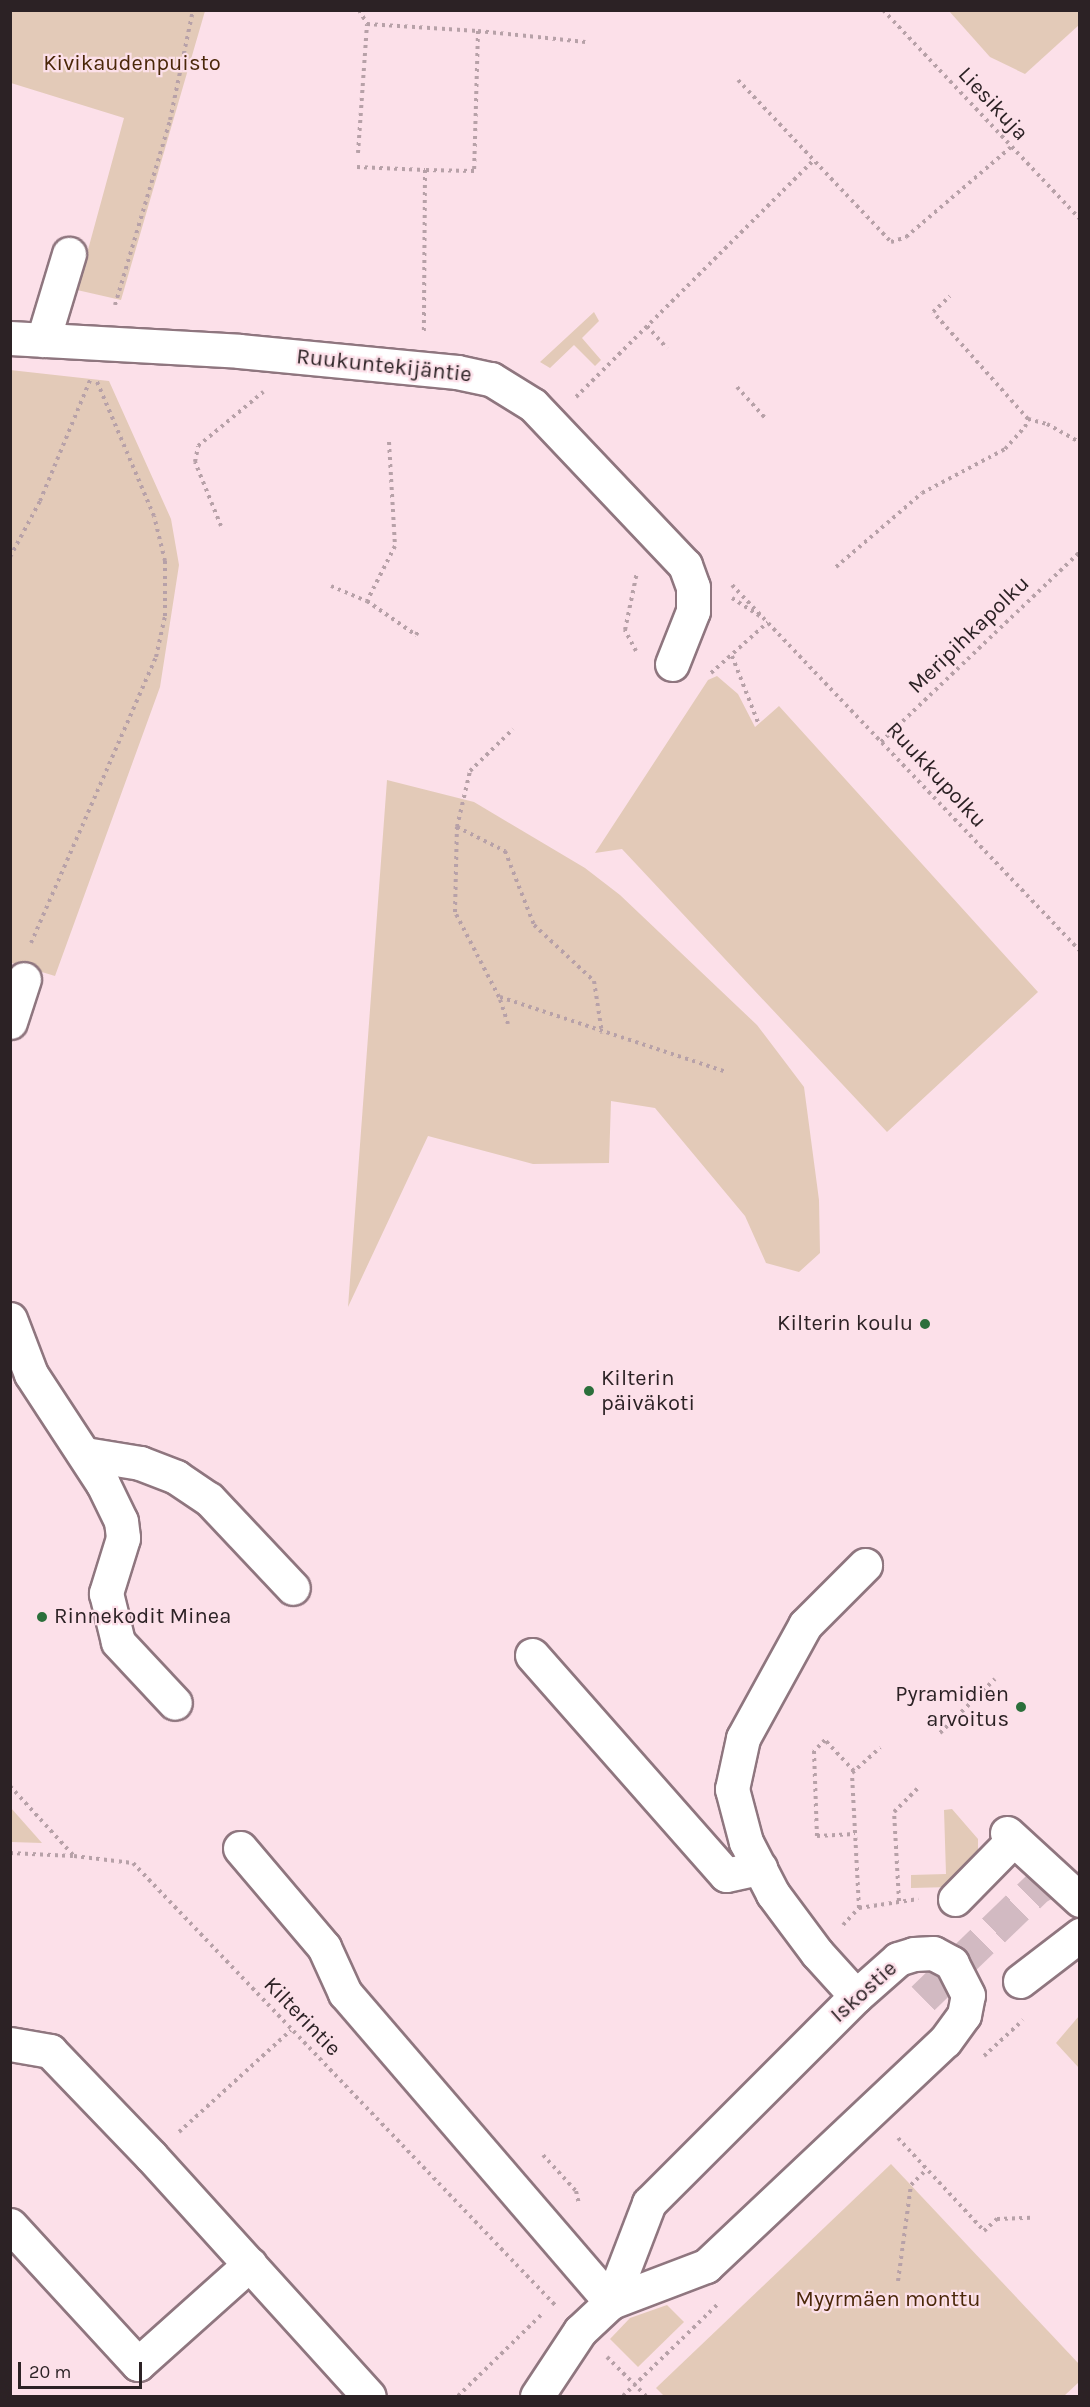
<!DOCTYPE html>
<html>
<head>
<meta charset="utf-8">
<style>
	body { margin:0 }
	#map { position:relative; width:1090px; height:2407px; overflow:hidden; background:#fce0e9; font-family:Karla,sans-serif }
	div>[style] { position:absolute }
	.green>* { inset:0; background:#e3cab8 }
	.minor-tunnel>* { height:33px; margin-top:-16.5px; transform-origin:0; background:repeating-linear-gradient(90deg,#d2bac2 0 33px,transparent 0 49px) }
	.path>* { height:4px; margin-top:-2px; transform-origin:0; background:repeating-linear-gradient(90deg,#b7a1a8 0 3px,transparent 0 7.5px) }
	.roads { filter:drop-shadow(2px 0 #8f767f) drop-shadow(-2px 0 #8f767f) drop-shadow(0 2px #8f767f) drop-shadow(0 -2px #8f767f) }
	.minor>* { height:33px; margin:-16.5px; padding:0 16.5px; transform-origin:16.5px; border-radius:16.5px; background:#fff }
	.dots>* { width:16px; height:16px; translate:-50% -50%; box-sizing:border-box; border:3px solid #fce0e9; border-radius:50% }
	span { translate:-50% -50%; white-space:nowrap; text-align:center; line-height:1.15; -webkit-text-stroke:4.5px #fce0e9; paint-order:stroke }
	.park-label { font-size:22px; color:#4a2709 }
	.street-label { font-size:22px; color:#2c2225 }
	.poi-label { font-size:22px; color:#2c2225 }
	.right { translate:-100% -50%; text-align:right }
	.left { translate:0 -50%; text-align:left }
	.frame { position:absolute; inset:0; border:12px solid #2c2225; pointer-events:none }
	.scale { position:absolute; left:18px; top:2362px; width:124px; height:27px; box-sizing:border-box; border:3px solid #2c2225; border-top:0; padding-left:8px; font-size:18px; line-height:21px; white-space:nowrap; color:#2c2225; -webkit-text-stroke:4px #fce0e9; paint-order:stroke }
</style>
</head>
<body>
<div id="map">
	<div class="green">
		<i style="clip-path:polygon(10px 11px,205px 11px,121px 300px,77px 290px,124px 118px,11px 83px)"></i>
		<i style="clip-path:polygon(949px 11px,1078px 11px,1079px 25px,1025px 74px,990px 57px)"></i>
		<i style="clip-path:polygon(594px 312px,599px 321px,582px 338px,601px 360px,595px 366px,574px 345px,550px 368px,540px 362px)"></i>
		<i style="clip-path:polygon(10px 370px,109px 381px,171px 519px,179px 565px,160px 687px,55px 976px,12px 963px,11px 968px)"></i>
		<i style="clip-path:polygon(717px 676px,738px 694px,755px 727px,779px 706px,1038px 992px,887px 1132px,622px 849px,595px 853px,708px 680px)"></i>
		<i style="clip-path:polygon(387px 780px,474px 802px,585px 868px,620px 895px,757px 1025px,804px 1087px,819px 1200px,820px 1253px,799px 1272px,766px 1263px,745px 1216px,655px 1108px,611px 1101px,609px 1163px,533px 1164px,428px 1136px,348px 1307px)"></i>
		<i style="clip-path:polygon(10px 1808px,11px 1808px,42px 1843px,11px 1842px)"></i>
		<i style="clip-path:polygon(952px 1809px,978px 1839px,978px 1862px,951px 1887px,911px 1888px,911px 1875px,946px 1874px,944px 1810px)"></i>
		<i style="clip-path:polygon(1079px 2016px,1079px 2068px,1056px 2043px)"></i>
		<i style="clip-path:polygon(891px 2164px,1079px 2364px,1079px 2382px,1064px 2396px,664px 2396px,656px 2388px)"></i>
		<i style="clip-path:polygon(667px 2305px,684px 2322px,638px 2367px,610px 2339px,630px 2318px)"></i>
	</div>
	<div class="minor-tunnel">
		<i style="left:923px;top:1998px;width:160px;rotate:-44deg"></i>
		<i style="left:1038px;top:1887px;width:47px;rotate:-26.6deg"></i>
	</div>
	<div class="path">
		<i style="left:359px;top:10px;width:16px;rotate:60deg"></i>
		<i style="left:883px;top:10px;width:287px;rotate:46.7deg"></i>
		<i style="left:478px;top:31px;width:108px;rotate:5.9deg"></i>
		<i style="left:738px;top:80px;width:223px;rotate:46.6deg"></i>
		<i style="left:891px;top:242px;width:16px;rotate:-18deg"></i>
		<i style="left:906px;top:237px;width:138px;rotate:-40.6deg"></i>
		<i style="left:358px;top:153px;width:129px;rotate:-86deg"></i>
		<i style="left:367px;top:24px;width:111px;rotate:3.6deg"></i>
		<i style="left:478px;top:31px;width:140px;rotate:91.6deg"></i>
		<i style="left:474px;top:171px;width:49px;rotate:-178.8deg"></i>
		<i style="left:357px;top:167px;width:68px;rotate:2.5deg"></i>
		<i style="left:425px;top:170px;width:162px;rotate:90.4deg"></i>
		<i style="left:115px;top:305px;width:193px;rotate:-73.4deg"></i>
		<i style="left:170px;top:120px;width:112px;rotate:-78.2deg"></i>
		<i style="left:647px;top:326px;width:30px;rotate:48deg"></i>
		<i style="left:737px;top:387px;width:43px;rotate:47.8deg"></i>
		<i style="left:576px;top:397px;width:334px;rotate:-44.9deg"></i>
		<i style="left:1028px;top:419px;width:20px;rotate:15deg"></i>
		<i style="left:1047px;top:424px;width:38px;rotate:29deg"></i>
		<i style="left:389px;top:442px;width:104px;rotate:86.7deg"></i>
		<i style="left:395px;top:546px;width:62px;rotate:117deg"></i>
		<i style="left:367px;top:601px;width:60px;rotate:34.8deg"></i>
		<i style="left:416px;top:635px;width:6px;rotate:-59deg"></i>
		<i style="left:221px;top:526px;width:69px;rotate:-112.1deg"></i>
		<i style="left:195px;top:462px;width:16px;rotate:-79deg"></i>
		<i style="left:198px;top:446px;width:85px;rotate:-39.7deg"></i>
		<i style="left:10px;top:557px;width:64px;rotate:-61.8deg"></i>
		<i style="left:40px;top:501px;width:131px;rotate:-67.5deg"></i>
		<i style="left:836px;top:567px;width:113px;rotate:-40.7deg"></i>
		<i style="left:922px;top:493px;width:94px;rotate:-27.9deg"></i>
		<i style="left:1005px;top:449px;width:30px;rotate:-48deg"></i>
		<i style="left:1025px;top:427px;width:9px;rotate:-69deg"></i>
		<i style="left:1028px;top:419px;width:143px;rotate:-131.6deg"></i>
		<i style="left:933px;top:312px;width:23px;rotate:-43deg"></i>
		<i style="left:732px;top:585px;width:505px;rotate:46.44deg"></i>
		<i style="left:331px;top:586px;width:39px;rotate:23deg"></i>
		<i style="left:732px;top:598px;width:35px;rotate:33deg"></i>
		<i style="left:636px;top:651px;width:24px;rotate:-118deg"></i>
		<i style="left:625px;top:630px;width:59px;rotate:-78.3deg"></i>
		<i style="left:732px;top:656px;width:74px;rotate:68.6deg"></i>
		<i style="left:711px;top:673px;width:76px;rotate:-41.8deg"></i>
		<i style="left:881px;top:742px;width:275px;rotate:-43.7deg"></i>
		<i style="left:457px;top:827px;width:54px;rotate:26.6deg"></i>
		<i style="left:505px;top:851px;width:79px;rotate:68.6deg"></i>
		<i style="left:534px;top:925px;width:82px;rotate:43deg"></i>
		<i style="left:594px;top:981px;width:53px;rotate:81.3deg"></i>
		<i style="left:31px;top:943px;width:312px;rotate:-66.4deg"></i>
		<i style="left:156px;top:657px;width:42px;rotate:-77.6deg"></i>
		<i style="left:165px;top:616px;width:55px;rotate:-90deg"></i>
		<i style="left:165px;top:561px;width:46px;rotate:-103.7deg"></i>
		<i style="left:154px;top:516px;width:146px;rotate:-113deg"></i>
		<i style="left:500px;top:997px;width:239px;rotate:18.3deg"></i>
		<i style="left:508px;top:1024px;width:28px;rotate:-108deg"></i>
		<i style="left:499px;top:997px;width:96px;rotate:-117.4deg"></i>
		<i style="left:455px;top:912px;width:85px;rotate:-88.7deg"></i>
		<i style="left:457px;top:827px;width:57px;rotate:-76.9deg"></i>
		<i style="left:470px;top:771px;width:60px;rotate:-44.3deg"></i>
		<i style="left:940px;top:1733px;width:77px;rotate:-44.5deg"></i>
		<i style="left:854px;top:1771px;width:42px;rotate:-133.1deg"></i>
		<i style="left:825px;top:1740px;width:16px;rotate:135deg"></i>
		<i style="left:814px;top:1751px;width:85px;rotate:88deg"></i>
		<i style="left:817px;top:1836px;width:38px;rotate:-3deg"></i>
		<i style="left:10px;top:1786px;width:95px;rotate:47.6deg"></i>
		<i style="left:74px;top:1856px;width:59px;rotate:6.8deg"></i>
		<i style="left:133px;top:1863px;width:611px;rotate:46.33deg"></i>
		<i style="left:10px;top:1853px;width:63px;rotate:2.7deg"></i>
		<i style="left:899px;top:1901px;width:89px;rotate:-93.2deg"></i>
		<i style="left:894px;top:1812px;width:35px;rotate:-45deg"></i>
		<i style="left:859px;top:1908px;width:135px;rotate:-93deg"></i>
		<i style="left:852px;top:1773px;width:38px;rotate:-42deg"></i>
		<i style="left:843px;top:1925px;width:23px;rotate:-47deg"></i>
		<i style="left:859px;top:1908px;width:60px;rotate:-8.7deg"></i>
		<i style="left:984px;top:2056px;width:53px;rotate:-42.7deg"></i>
		<i style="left:179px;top:2132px;width:151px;rotate:-42.3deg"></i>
		<i style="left:898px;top:2138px;width:127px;rotate:47.2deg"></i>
		<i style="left:984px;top:2231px;width:18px;rotate:-43deg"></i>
		<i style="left:997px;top:2219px;width:34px;rotate:-2deg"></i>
		<i style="left:543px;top:2155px;width:49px;rotate:47.5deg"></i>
		<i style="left:576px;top:2191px;width:13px;rotate:77deg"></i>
		<i style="left:898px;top:2281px;width:97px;rotate:-82.3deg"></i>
		<i style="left:911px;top:2185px;width:21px;rotate:-45deg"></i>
		<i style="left:607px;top:2357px;width:55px;rotate:45deg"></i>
		<i style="left:458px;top:2396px;width:119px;rotate:-44.3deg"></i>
		<i style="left:623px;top:2396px;width:132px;rotate:-44.1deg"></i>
	</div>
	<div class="roads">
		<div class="minor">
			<i style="left:10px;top:338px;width:229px;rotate:3.2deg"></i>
			<i style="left:239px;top:351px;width:219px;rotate:5.5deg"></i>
			<i style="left:457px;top:372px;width:35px;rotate:12deg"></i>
			<i style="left:491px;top:379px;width:49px;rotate:31.8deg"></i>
			<i style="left:533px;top:405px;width:221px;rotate:46.5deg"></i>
			<i style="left:685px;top:565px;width:23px;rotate:70deg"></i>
			<i style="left:693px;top:587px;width:24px;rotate:90deg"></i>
			<i style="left:693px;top:611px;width:57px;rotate:111.6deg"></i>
			<i style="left:43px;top:340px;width:90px;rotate:-73.2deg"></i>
			<i style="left:10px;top:1022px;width:45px;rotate:-72deg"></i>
			<i style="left:10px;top:1319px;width:59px;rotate:69.1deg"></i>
			<i style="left:31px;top:1374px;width:131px;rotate:56.8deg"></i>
			<i style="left:103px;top:1484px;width:41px;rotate:64.1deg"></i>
			<i style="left:121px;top:1521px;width:17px;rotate:83deg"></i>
			<i style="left:123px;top:1538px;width:58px;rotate:107.2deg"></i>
			<i style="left:106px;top:1593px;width:50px;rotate:76.2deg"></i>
			<i style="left:118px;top:1642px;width:83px;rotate:46.9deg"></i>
			<i style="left:85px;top:1454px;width:56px;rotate:9.3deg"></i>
			<i style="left:140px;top:1463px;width:39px;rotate:21deg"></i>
			<i style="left:176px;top:1477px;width:40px;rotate:34deg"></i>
			<i style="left:209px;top:1499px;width:122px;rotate:46.7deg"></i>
			<i style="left:532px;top:1655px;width:293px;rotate:48.6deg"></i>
			<i style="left:726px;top:1875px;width:35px;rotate:-12deg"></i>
			<i style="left:1007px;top:1833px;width:99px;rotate:42.5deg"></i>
			<i style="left:240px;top:1848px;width:130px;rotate:49.7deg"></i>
			<i style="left:324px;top:1947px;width:51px;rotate:65.5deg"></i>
			<i style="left:345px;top:1993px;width:408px;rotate:49.3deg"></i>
			<i style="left:955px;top:1899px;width:83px;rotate:-45.5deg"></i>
			<i style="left:1020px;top:1981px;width:76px;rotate:-37.5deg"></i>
			<i style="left:856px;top:1996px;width:58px;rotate:-132.2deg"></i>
			<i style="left:817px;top:1953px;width:74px;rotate:-126.7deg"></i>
			<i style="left:773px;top:1894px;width:59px;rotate:-117.4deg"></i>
			<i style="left:746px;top:1842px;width:55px;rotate:-104.8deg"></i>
			<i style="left:732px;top:1789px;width:52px;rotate:-77.8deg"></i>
			<i style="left:743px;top:1738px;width:129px;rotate:-61.2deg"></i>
			<i style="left:805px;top:1625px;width:85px;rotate:-45deg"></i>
			<i style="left:10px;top:2044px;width:41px;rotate:9.9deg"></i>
			<i style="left:50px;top:2051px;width:146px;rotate:46.1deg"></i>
			<i style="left:151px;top:2156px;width:324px;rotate:47.8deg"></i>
			<i style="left:10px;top:2225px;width:189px;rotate:47.4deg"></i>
			<i style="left:138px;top:2364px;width:150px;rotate:-41.8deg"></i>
			<i style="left:537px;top:2396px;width:78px;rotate:-56.5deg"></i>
			<i style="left:580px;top:2331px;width:42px;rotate:-43.1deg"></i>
			<i style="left:611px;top:2302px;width:102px;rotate:-20.8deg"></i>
			<i style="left:706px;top:2266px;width:328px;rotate:-43.3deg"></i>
			<i style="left:945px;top:2041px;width:32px;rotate:-54deg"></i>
			<i style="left:964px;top:2015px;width:20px;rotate:-79deg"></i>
			<i style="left:968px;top:1995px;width:36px;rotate:-117deg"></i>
			<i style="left:952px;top:1963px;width:21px;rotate:-152deg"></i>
			<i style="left:933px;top:1953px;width:19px;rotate:177deg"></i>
			<i style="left:914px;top:1954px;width:17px;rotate:163deg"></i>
			<i style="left:898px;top:1959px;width:56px;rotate:138.6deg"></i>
			<i style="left:856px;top:1996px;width:293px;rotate:135deg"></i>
			<i style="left:649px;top:2203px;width:106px;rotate:111deg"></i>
		</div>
	</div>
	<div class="dots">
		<i style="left:925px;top:1324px;background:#2b6f3b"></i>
		<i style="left:589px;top:1391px;background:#2b6f3b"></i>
		<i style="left:42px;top:1617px;background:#2b6f3b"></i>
		<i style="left:1021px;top:1707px;background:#2b6f3b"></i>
	</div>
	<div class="park-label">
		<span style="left:132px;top:64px">Kivikaudenpuisto</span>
		<span style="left:888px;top:2300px">Myyrmäen monttu</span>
	</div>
	<div class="street-label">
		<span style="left:993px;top:104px;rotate:47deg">Liesikuja</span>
		<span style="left:384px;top:366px;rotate:6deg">Ruukuntekijäntie</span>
		<span style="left:969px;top:635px;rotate:-44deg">Meripihkapolku</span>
		<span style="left:936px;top:775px;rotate:47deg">Ruukkupolku</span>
		<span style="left:864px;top:1992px;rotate:-42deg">Iskostie</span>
		<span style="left:302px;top:2017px;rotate:46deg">Kilterintie</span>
	</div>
	<div class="poi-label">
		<span class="right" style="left:913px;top:1324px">Kilterin koulu</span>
		<span class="left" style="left:601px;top:1391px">Kilterin<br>päiväkoti</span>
		<span class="left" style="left:54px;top:1617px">Rinnekodit Minea</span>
		<span class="right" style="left:1009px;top:1707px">Pyramidien<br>arvoitus</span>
	</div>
	<div class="frame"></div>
	<div class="scale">20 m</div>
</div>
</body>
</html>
